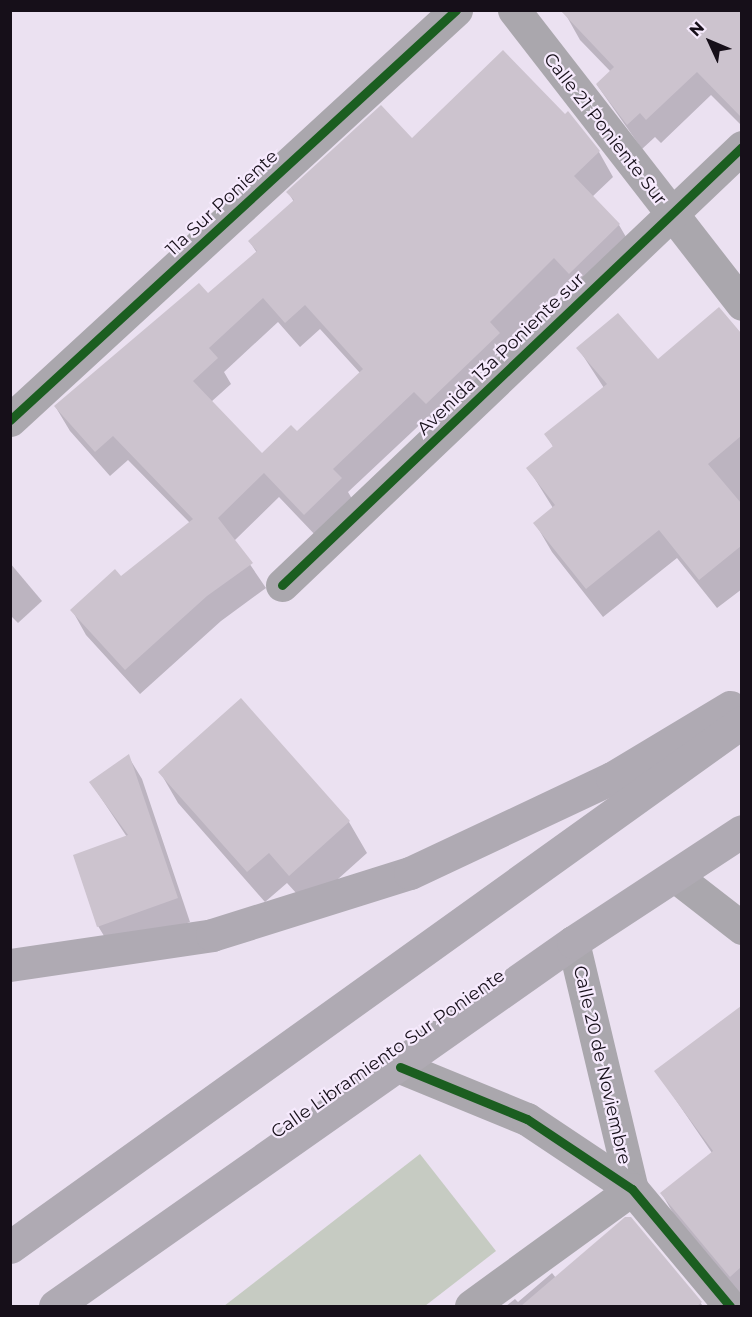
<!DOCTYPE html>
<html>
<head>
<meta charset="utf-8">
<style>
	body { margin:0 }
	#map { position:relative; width:752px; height:1317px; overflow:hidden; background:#ebe1f1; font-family:Montserrat,sans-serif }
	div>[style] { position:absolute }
	.green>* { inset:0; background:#c6cbc2 }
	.shadow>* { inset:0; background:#0003 }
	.building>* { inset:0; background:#ccc3ce }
	.minor>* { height:33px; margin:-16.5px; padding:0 16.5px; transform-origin:16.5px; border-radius:16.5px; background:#aaa7ad }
	.major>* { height:33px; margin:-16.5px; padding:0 16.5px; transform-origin:16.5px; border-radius:16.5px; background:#afaab3 }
	.cycleway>* { height:9px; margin:-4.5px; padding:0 4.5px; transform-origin:4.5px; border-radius:4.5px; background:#1b5e20 }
	span { translate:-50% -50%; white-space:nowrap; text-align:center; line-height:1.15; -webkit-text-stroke:4.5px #f6eafd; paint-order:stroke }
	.street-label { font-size:18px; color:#160f19 }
	.frame { position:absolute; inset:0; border:12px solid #160f19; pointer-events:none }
	.north { position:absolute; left:680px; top:12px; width:60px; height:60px; -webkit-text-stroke:4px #f6eafd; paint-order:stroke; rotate:314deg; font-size:16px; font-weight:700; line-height:24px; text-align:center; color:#160f19 }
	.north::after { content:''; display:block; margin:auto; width:21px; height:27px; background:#160f19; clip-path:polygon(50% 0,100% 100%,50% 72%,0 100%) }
</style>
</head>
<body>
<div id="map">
	<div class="green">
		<i style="clip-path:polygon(420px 1154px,496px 1251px,425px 1306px,224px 1306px)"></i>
	</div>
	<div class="shadow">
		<i style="clip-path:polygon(571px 10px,742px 10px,742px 126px,711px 95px,661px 143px,655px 137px,642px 149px,597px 85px,611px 72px,580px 40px,566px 15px)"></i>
		<i style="clip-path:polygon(evenodd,412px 140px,599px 152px,613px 177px,592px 197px,619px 225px,633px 249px,584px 297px,569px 282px,506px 345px,513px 358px,441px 428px,429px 416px,348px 492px,355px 504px,319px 539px,279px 497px,234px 541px,266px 588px,221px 621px,140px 694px,86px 635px,72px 610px,121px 578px,190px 523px,128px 460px,110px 476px,70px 431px,55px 406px,208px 295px,257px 253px,250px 242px,294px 202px,288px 192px,412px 140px,278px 322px,300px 347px,320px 329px,360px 373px,297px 434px,262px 455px,211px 402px,231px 384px,224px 372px,278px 322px)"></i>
		<i style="clip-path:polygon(719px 309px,742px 336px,742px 589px,717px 608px,677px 558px,603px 617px,552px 552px,535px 523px,553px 508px,528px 468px,554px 448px,546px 435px,604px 388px,578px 348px,658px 361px)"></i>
		<i style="clip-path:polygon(10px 563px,42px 601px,18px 623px,10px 615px)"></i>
		<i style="clip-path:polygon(241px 700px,349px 822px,367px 853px,308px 906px,287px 883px,265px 902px,178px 803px,160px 772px)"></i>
		<i style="clip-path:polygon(128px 756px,142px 779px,190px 922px,112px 949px,98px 926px,127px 837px,91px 783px)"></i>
		<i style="clip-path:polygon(742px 1008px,742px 1122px,737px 1126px,742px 1132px,742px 1297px,677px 1220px,662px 1194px,712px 1153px,656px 1071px)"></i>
		<i style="clip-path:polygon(630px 1218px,703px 1306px,506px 1306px,515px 1299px,518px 1302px,552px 1273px,556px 1278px)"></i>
	</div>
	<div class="building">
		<i style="clip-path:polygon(560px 10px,741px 10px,741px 117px,697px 72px,646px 120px,640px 113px,627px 125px,596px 84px,614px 67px)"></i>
		<i style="clip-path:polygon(evenodd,503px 50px,565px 114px,568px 111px,600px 151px,574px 176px,620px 224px,569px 274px,554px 258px,490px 322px,500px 333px,426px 404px,414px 392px,333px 469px,342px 478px,304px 515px,264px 473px,218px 518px,253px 563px,207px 596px,125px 670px,70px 610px,115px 569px,121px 576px,193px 519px,113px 436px,95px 452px,54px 406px,199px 283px,208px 293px,257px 251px,248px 241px,294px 200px,286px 192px,381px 105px,412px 138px,503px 50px,263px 298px,285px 323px,305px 305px,363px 369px,297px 431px,291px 425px,262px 453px,193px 381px,218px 358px,209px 348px,263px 298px)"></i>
		<i style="clip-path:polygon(719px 307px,741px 333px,741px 436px,708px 464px,741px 503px,741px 546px,699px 580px,659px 530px,586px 589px,533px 523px,555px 505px,526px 468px,553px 446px,544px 434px,607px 384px,576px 348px,618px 313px,658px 359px)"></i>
		<i style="clip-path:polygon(241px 698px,350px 821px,289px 876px,269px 853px,247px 872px,158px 772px)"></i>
		<i style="clip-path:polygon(129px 754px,178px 898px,97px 927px,73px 855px,128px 835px,89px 782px)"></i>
		<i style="clip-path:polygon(741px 1006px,741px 1267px,730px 1277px,660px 1193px,713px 1151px,654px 1071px)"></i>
		<i style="clip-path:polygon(625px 1217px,631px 1217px,702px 1302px,697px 1306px,521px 1306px)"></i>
	</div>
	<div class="minor">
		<i style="left:514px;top:10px;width:372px;rotate:52.2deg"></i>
		<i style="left:10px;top:420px;width:606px;rotate:-42.59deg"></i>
		<i style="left:282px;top:585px;width:635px;rotate:-43.6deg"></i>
		<i style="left:675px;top:876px;width:85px;rotate:37.8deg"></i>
		<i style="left:573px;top:942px;width:254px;rotate:76.6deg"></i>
		<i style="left:400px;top:1067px;width:137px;rotate:22.3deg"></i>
		<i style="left:527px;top:1119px;width:126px;rotate:33.7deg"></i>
		<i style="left:632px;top:1189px;width:153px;rotate:50.1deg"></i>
		<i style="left:471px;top:1306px;width:199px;rotate:-36deg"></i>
	</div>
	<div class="major">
		<i style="left:10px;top:965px;width:204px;rotate:-8.4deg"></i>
		<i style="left:212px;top:935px;width:207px;rotate:-17.4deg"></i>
		<i style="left:410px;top:873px;width:223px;rotate:-25.2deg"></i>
		<i style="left:612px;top:778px;width:138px;rotate:-31deg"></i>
		<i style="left:10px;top:1247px;width:901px;rotate:-35.65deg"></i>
		<i style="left:55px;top:1306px;width:633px;rotate:-35.1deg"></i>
		<i style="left:573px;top:942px;width:202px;rotate:-33.3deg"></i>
	</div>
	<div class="cycleway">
		<i style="left:10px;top:420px;width:606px;rotate:-42.59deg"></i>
		<i style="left:282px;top:585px;width:635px;rotate:-43.6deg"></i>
		<i style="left:400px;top:1067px;width:137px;rotate:22.3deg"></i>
		<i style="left:527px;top:1119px;width:126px;rotate:33.7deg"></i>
		<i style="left:632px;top:1189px;width:153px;rotate:50.1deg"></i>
	</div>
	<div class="street-label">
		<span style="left:605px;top:129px;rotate:52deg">Calle 21 Poniente Sur</span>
		<span style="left:222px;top:203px;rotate:-43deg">11a Sur Poniente</span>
		<span style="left:501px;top:354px;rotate:-44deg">Avenida 13a Poniente sur</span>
		<span style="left:388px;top:1054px;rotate:-35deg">Calle Libramiento Sur Poniente</span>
		<span style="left:602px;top:1065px;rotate:77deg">Calle 20 de Noviembre</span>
	</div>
	<div class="frame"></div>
	<div class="north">N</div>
</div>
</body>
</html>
